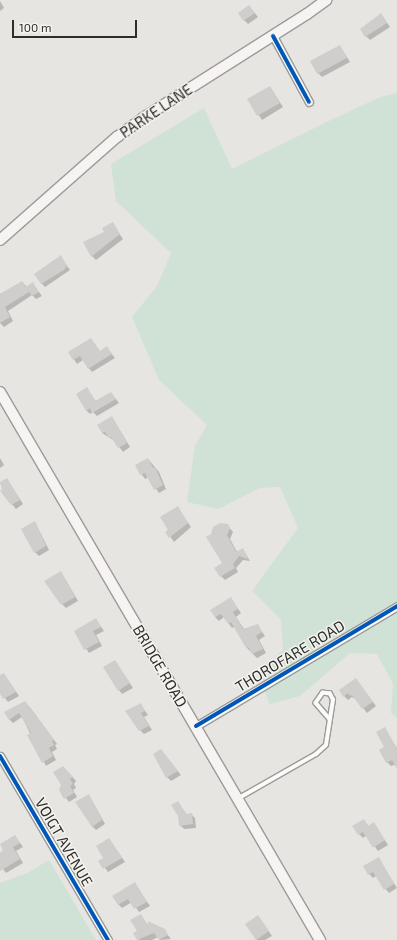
<!DOCTYPE html>
<html>
<head>
<meta charset="utf-8">
<style>
	body { margin:0 }
	#map { position:relative; width:397px; height:940px; overflow:hidden; background:#e6e5e1; font-family:"Exo 2",sans-serif }
	div>[style] { position:absolute }
	.green>* { inset:0; background:#d0e2d5 }
	.shadow>* { inset:0; background:#0003 }
	.building>* { inset:0; background:#d0cecc }
	.roads { filter:drop-shadow(1px 0 #9c9b98) drop-shadow(-1px 0 #9c9b98) drop-shadow(0 1px #9c9b98) drop-shadow(0 -1px #9c9b98) }
	.service>* { height:3.5px; margin:-1.75px; padding:0 1.75px; transform-origin:1.75px; border-radius:1.75px; background:#fbfbfa }
	.minor>* { height:7px; margin:-3.5px; padding:0 3.5px; transform-origin:3.5px; border-radius:3.5px; background:#fbfbfa }
	.secondary>* { height:10px; margin:-5px; padding:0 5px; transform-origin:5px; border-radius:5px; background:#f7f3f3 }
	.cycleway>* { height:4px; margin:-2px; padding:0 2px; transform-origin:2px; border-radius:2px; background:#0057b8 }
	span { translate:-50% -50%; white-space:nowrap; text-align:center; line-height:1.15; -webkit-text-stroke:3px #f4f3ee; paint-order:stroke }
	.street-label { font-size:15px; color:#2d2d2b }
	.scale { position:absolute; left:12px; top:20px; width:125px; height:18px; box-sizing:border-box; border:2px solid #2d2d2b; border-top:0; padding-left:5px; font-size:12px; line-height:14px; white-space:nowrap; color:#2d2d2b; -webkit-text-stroke:3px #f4f3ee; paint-order:stroke }
</style>
</head>
<body>
<div id="map">
	<div class="green">
		<i style="clip-path:polygon(397px 93px,397px 718px,391px 713px,393px 684px,377px 654px,350px 653px,300px 696px,270px 704px,257px 674px,283px 650px,281px 620px,252px 591px,298px 528px,280px 487px,260px 488px,218px 509px,187px 502px,195px 446px,207px 425px,159px 380px,132px 317px,157px 286px,171px 253px,116px 201px,111px 164px,204px 108px,232px 169px,333px 119px,380px 97px)"></i>
		<i style="clip-path:polygon(49px 860px,96px 940px,0 940px,0 883px,27px 873px)"></i>
	</div>
	<div class="shadow">
		<i style="clip-path:polygon(0 1px,4px 8px,0 11px)"></i>
		<i style="clip-path:polygon(249px 6px,258px 17px,248px 24px,244px 20px)"></i>
		<i style="clip-path:polygon(381px 14px,390px 27px,370px 40px,366px 36px)"></i>
		<i style="clip-path:polygon(340px 46px,350px 62px,322px 77px,318px 73px)"></i>
		<i style="clip-path:polygon(270px 87px,283px 107px,262px 120px,249px 100px)"></i>
		<i style="clip-path:polygon(112px 223px,123px 239px,96px 260px,92px 256px)"></i>
		<i style="clip-path:polygon(60px 256px,70px 270px,45px 287px,41px 283px)"></i>
		<i style="clip-path:polygon(22px 282px,27px 287px,33px 284px,42px 296px,36px 299px,32px 295px,8px 311px,13px 321px,4px 327px,0 323px,0 294px)"></i>
		<i style="clip-path:polygon(91px 339px,100px 352px,107px 348px,115px 358px,92px 372px,83px 360px,77px 364px,69px 352px)"></i>
		<i style="clip-path:polygon(87px 388px,96px 402px,111px 393px,119px 403px,97px 416px,93px 412px,90px 414px,86px 410px)"></i>
		<i style="clip-path:polygon(112px 417px,130px 447px,123px 452px,115px 441px,102px 433px)"></i>
		<i style="clip-path:polygon(0 458px,4px 465px,0 468px)"></i>
		<i style="clip-path:polygon(148px 459px,159px 472px,166px 489px,159px 493px,148px 477px,145px 479px,136px 466px)"></i>
		<i style="clip-path:polygon(7px 479px,23px 504px,16px 509px,1px 491px,4px 489px,0 483px)"></i>
		<i style="clip-path:polygon(177px 507px,191px 527px,174px 542px,167px 532px)"></i>
		<i style="clip-path:polygon(35px 522px,49px 550px,39px 556px,35px 552px)"></i>
		<i style="clip-path:polygon(227px 525px,233px 532px,230px 539px,237px 552px,243px 549px,250px 561px,243px 560px,236px 568px,238px 572px,225px 580px,221px 576px)"></i>
		<i style="clip-path:polygon(61px 572px,78px 601px,66px 608px,62px 604px)"></i>
		<i style="clip-path:polygon(231px 599px,241px 613px,236px 617px,244px 629px,257px 625px,265px 636px,259px 640px,266px 653px,257px 658px,247px 648px,235px 626px,232px 628px,224px 617px,219px 621px,215px 617px)"></i>
		<i style="clip-path:polygon(96px 620px,104px 631px,96px 635px,102px 646px,89px 653px,75px 632px)"></i>
		<i style="clip-path:polygon(115px 661px,133px 688px,122px 694px,119px 690px)"></i>
		<i style="clip-path:polygon(4px 674px,19px 696px,8px 702px,0 692px,0 676px)"></i>
		<i style="clip-path:polygon(356px 679px,376px 706px,367px 713px,356px 699px,352px 697px,348px 700px,344px 696px)"></i>
		<i style="clip-path:polygon(140px 704px,148px 715px,144px 717px,152px 730px,144px 734px,140px 730px)"></i>
		<i style="clip-path:polygon(29px 706px,57px 744px,55px 745px,57px 749px,52px 752px,56px 760px,46px 766px,22px 717px,13px 723px,9px 719px)"></i>
		<i style="clip-path:polygon(384px 729px,397px 748px,397px 764px,391px 766px,387px 762px)"></i>
		<i style="clip-path:polygon(161px 750px,181px 775px,171px 781px,167px 777px)"></i>
		<i style="clip-path:polygon(67px 771px,76px 781px,74px 784px,76px 788px,73px 790px,77px 797px,69px 802px,60px 790px)"></i>
		<i style="clip-path:polygon(89px 795px,105px 824px,96px 830px,92px 826px)"></i>
		<i style="clip-path:polygon(178px 802px,187px 815px,191px 814px,195px 818px,196px 828px,184px 829px,180px 825px)"></i>
		<i style="clip-path:polygon(364px 820px,369px 827px,374px 824px,388px 845px,378px 851px,367px 835px,363px 838px,359px 834px)"></i>
		<i style="clip-path:polygon(15px 836px,23px 847px,16px 851px,23px 863px,6px 873px,0 865px,0 854px)"></i>
		<i style="clip-path:polygon(112px 843px,125px 862px,108px 872px,100px 861px,104px 858px)"></i>
		<i style="clip-path:polygon(378px 858px,397px 888px,389px 893px,376px 876px,373px 878px,369px 874px)"></i>
		<i style="clip-path:polygon(135px 884px,150px 906px,139px 912px,132px 902px,122px 908px,118px 904px)"></i>
		<i style="clip-path:polygon(141px 915px,149px 927px,164px 930px,171px 939px,160px 940px,158px 937px,152px 940px,139px 940px,135px 933px,138px 931px)"></i>
		<i style="clip-path:polygon(261px 920px,272px 936px,265px 940px,257px 940px,246px 924px)"></i>
	</div>
	<div class="building">
		<i style="clip-path:polygon(249px 5px,255px 13px,243px 21px,238px 13px)"></i>
		<i style="clip-path:polygon(381px 13px,387px 23px,365px 37px,360px 29px)"></i>
		<i style="clip-path:polygon(340px 45px,347px 58px,317px 74px,310px 61px)"></i>
		<i style="clip-path:polygon(270px 86px,280px 103px,257px 116px,247px 99px)"></i>
		<i style="clip-path:polygon(113px 222px,120px 234px,91px 257px,83px 242px,104px 232px,102px 228px)"></i>
		<i style="clip-path:polygon(61px 255px,67px 266px,64px 270px,41px 284px,34px 274px)"></i>
		<i style="clip-path:polygon(22px 281px,26px 287px,33px 282px,39px 292px,32px 296px,27px 289px,29px 292px,5px 307px,10px 317px,0 323px,0 294px)"></i>
		<i style="clip-path:polygon(91px 338px,100px 351px,107px 346px,112px 354px,88px 369px,80px 356px,73px 360px,68px 352px)"></i>
		<i style="clip-path:polygon(87px 387px,95px 401px,111px 392px,116px 399px,92px 413px,90px 408px,86px 411px,76px 394px)"></i>
		<i style="clip-path:polygon(112px 416px,127px 443px,118px 448px,111px 437px,109px 438px,105px 432px,102px 433px,97px 425px)"></i>
		<i style="clip-path:polygon(148px 458px,153px 468px,155px 467px,163px 485px,154px 490px,145px 473px,140px 475px,135px 465px)"></i>
		<i style="clip-path:polygon(7px 478px,20px 500px,11px 505px,0 491px,2px 489px,0 482px)"></i>
		<i style="clip-path:polygon(178px 506px,188px 523px,169px 538px,165px 532px,168px 530px,160px 517px)"></i>
		<i style="clip-path:polygon(35px 521px,46px 546px,34px 553px,21px 529px)"></i>
		<i style="clip-path:polygon(220px 523px,228px 524px,230px 528px,227px 535px,236px 552px,243px 548px,248px 559px,239px 556px,233px 564px,235px 568px,220px 577px,214px 568px,222px 563px,206px 537px,211px 534px,213px 527px)"></i>
		<i style="clip-path:polygon(61px 571px,75px 597px,61px 605px,44px 581px)"></i>
		<i style="clip-path:polygon(231px 597px,238px 609px,233px 612px,243px 629px,258px 624px,262px 632px,256px 636px,263px 649px,252px 654px,248px 647px,246px 648px,231px 622px,228px 624px,221px 614px,215px 617px,210px 610px)"></i>
		<i style="clip-path:polygon(96px 618px,101px 627px,93px 631px,99px 642px,84px 650px,74px 631px)"></i>
		<i style="clip-path:polygon(115px 660px,130px 683px,118px 691px,103px 667px)"></i>
		<i style="clip-path:polygon(4px 673px,16px 692px,3px 699px,0 694px,0 675px)"></i>
		<i style="clip-path:polygon(356px 678px,373px 702px,362px 709px,352px 695px,350px 696px,348px 693px,343px 697px,339px 690px)"></i>
		<i style="clip-path:polygon(25px 701px,54px 740px,52px 741px,54px 745px,49px 748px,53px 756px,42px 763px,27px 735px,31px 733px,19px 713px,9px 720px,4px 712px)"></i>
		<i style="clip-path:polygon(141px 703px,145px 711px,141px 713px,149px 726px,139px 731px,125px 711px)"></i>
		<i style="clip-path:polygon(385px 727px,397px 749px,397px 769px,392px 760px,386px 763px,379px 750px,384px 747px,376px 732px)"></i>
		<i style="clip-path:polygon(161px 749px,178px 771px,166px 778px,153px 754px)"></i>
		<i style="clip-path:polygon(63px 766px,73px 777px,70px 779px,73px 784px,70px 786px,74px 793px,64px 799px,59px 790px,61px 785px,53px 772px)"></i>
		<i style="clip-path:polygon(89px 794px,102px 820px,92px 827px,75px 802px)"></i>
		<i style="clip-path:polygon(178px 801px,186px 814px,192px 813px,193px 824px,179px 826px,178px 816px,171px 805px)"></i>
		<i style="clip-path:polygon(364px 819px,368px 826px,374px 822px,385px 840px,373px 848px,363px 832px,358px 835px,352px 826px)"></i>
		<i style="clip-path:polygon(15px 835px,20px 843px,13px 847px,20px 859px,0 871px,0 853px,3px 851px,0 844px)"></i>
		<i style="clip-path:polygon(109px 838px,122px 858px,103px 869px,98px 861px,103px 858px,96px 846px)"></i>
		<i style="clip-path:polygon(379px 857px,394px 884px,384px 890px,373px 872px,368px 875px,363px 866px)"></i>
		<i style="clip-path:polygon(135px 882px,147px 902px,134px 909px,128px 899px,118px 905px,112px 896px)"></i>
		<i style="clip-path:polygon(141px 914px,148px 926px,148px 921px,165px 929px,168px 935px,159px 940px,154px 933px,137px 940px,133px 933px,137px 931px,130px 920px)"></i>
		<i style="clip-path:polygon(258px 915px,269px 931px,256px 940px,245px 924px)"></i>
	</div>
	<div class="roads">
		<div class="service">
			<i style="left:239px;top:798px;width:89px;rotate:-29.7deg"></i>
			<i style="left:316px;top:754px;width:13px;rotate:-42deg"></i>
			<i style="left:326px;top:745px;width:46px;rotate:-81.2deg"></i>
			<i style="left:333px;top:700px;width:7px;rotate:-117deg"></i>
			<i style="left:330px;top:694px;width:7px;rotate:-172deg"></i>
			<i style="left:323px;top:693px;width:12px;rotate:125deg"></i>
			<i style="left:316px;top:703px;width:20px;rotate:49deg"></i>
		</div>
		<div class="minor">
			<i style="left:273px;top:36px;width:75px;rotate:61.4deg"></i>
			<i style="left:196px;top:726px;width:234px;rotate:-30.8deg"></i>
			<i style="left:0;top:756px;width:213px;rotate:59.6deg"></i>
		</div>
		<div class="secondary">
			<i style="left:0;top:240px;width:156px;rotate:-41.4deg"></i>
			<i style="left:117px;top:137px;width:32px;rotate:-36deg"></i>
			<i style="left:143px;top:118px;width:194px;rotate:-32.4deg"></i>
			<i style="left:307px;top:14px;width:24px;rotate:-36deg"></i>
			<i style="left:0;top:392px;width:635px;rotate:59.72deg"></i>
		</div>
	</div>
	<div class="cycleway">
		<i style="left:273px;top:36px;width:75px;rotate:61.4deg"></i>
		<i style="left:196px;top:726px;width:234px;rotate:-30.8deg"></i>
		<i style="left:0;top:756px;width:213px;rotate:59.6deg"></i>
	</div>
	<div class="street-label">
		<span style="left:156px;top:111px;rotate:-34deg">PARKE LANE</span>
		<span style="left:290px;top:656px;rotate:-31deg">THOROFARE ROAD</span>
		<span style="left:160px;top:666px;rotate:60deg">BRIDGE ROAD</span>
		<span style="left:64px;top:842px;rotate:60deg">VOIGT AVENUE</span>
	</div>
	<div class="scale">100 m</div>
</div>
</body>
</html>
